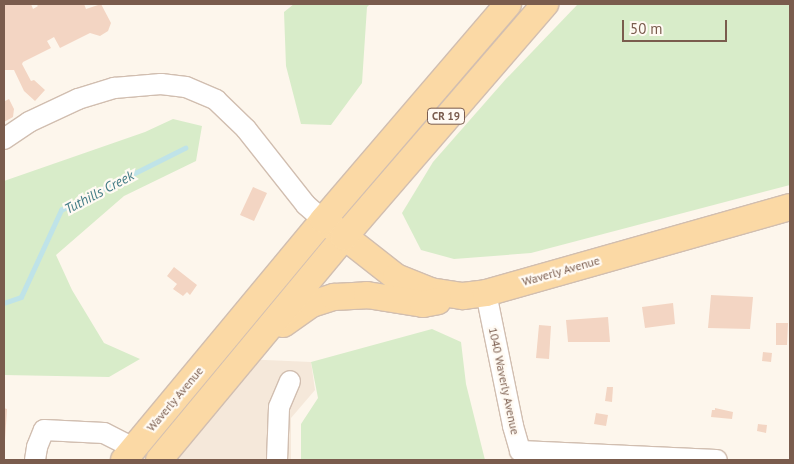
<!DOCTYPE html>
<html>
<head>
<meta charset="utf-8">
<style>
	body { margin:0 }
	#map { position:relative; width:794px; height:464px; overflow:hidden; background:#fdf6ec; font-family:"PT Sans",sans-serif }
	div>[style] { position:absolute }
	.residential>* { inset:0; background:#f5e8da }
	.green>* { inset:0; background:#d8ecc9 }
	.stream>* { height:4.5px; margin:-2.25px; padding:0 2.25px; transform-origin:2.25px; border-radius:2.25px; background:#bfe3e8 }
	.building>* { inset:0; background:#f3d5c3 }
	.roads { filter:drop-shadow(1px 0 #d1beb0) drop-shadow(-1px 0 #d1beb0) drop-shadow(0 1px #d1beb0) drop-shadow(0 -1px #d1beb0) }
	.minor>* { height:20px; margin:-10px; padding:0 10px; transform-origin:10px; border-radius:10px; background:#fff }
	.major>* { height:26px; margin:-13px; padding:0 13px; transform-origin:13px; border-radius:13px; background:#fbd9a5 }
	span { translate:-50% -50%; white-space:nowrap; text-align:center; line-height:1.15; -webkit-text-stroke:4.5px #fffaf3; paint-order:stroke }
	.shield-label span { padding:1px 4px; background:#fffaf3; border:1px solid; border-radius:4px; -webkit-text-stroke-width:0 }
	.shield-label { font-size:11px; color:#7a5c4d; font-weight:700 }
	.street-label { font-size:12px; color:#7a5c4d }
	.water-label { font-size:14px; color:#437c86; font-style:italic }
	.frame { position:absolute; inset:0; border:5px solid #7a5c4d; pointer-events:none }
	.scale { position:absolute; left:622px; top:20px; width:105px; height:22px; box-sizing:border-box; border:2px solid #7a5c4d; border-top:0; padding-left:6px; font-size:15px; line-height:18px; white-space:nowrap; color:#7a5c4d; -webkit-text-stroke:4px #fffaf3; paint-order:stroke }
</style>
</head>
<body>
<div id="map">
	<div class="residential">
		<i style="clip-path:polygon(242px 359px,311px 362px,315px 390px,291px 418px,291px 460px,159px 460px)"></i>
	</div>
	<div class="green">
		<i style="clip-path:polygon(294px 4px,370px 4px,367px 7px,362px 83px,331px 125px,301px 124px,286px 66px,284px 12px)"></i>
		<i style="clip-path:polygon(578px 4px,790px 4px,790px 185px,531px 253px,454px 259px,421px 250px,402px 213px,433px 162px,505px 80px)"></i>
		<i style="clip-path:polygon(173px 119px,202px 126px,196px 161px,124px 196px,56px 255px,72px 290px,104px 343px,140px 359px,109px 377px,4px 375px,4px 181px,145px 132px)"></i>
		<i style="clip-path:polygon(432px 329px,461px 342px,466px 384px,485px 460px,301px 460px,301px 424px,318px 398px,311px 362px)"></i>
	</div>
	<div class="stream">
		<i style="left:4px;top:303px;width:18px;rotate:-19deg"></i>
		<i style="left:21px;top:297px;width:96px;rotate:-65.3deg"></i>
		<i style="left:61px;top:210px;width:139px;rotate:-26.6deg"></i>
	</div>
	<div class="building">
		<i style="clip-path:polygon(4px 4px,31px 4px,33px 9px,38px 6px,36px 4px,84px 4px,86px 9px,101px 4px,111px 23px,108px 31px,100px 36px,90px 33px,60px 48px,54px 37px,47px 41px,51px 48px,23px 62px,22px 64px,31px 81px,34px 80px,45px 90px,35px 101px,24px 91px,14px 70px,4px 70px)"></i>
		<i style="clip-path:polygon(4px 98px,5px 101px,9px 99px,14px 109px,13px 117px,4px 122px)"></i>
		<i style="clip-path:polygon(253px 187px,267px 193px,254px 221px,240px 215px)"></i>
		<i style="clip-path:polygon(174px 267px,197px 285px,190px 295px,187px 292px,183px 296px,173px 289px,177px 284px,167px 276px)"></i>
		<i style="clip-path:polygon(711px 295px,753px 297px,750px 329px,708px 328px)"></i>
		<i style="clip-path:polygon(673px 303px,675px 324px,645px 328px,642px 307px)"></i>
		<i style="clip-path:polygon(608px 317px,610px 342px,568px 342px,566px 320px)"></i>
		<i style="clip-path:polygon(776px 323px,788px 323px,787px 345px,776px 345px)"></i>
		<i style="clip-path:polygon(539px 325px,551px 326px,549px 359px,536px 358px)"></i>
		<i style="clip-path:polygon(763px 352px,772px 353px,771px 362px,762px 361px)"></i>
		<i style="clip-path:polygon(607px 387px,613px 387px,612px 402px,605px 401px)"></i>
		<i style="clip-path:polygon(4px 408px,7px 409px,5px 440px,4px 440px)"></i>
		<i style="clip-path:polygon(715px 408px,733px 412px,732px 419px,711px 417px,712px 410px,715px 410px)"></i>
		<i style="clip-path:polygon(596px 413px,608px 415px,606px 426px,594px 424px)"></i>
		<i style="clip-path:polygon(758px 424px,767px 425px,766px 433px,757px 431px)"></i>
	</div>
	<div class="roads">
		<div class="minor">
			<i style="left:4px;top:139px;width:30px;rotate:-34deg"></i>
			<i style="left:29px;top:122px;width:54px;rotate:-25.1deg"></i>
			<i style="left:78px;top:99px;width:38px;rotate:-17deg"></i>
			<i style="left:114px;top:88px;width:47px;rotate:-4.9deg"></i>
			<i style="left:161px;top:84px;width:25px;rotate:7deg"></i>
			<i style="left:186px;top:87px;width:33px;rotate:23deg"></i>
			<i style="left:216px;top:100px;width:42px;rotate:44deg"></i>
			<i style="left:246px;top:129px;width:97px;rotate:51.7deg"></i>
			<i style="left:306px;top:205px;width:23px;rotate:41deg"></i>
			<i style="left:486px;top:293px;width:136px;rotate:78.5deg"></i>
			<i style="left:513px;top:426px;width:26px;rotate:74deg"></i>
			<i style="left:520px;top:451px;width:197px;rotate:2.6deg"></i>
			<i style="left:35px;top:460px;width:13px;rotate:-81deg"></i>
			<i style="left:37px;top:447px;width:18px;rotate:-68deg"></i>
			<i style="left:44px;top:430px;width:60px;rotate:2.9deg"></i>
			<i style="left:104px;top:433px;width:34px;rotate:27deg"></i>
			<i style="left:277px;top:460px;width:53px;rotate:-87.8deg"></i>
			<i style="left:279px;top:407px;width:28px;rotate:-67deg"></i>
		</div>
		<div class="major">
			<i style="left:331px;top:226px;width:83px;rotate:38.1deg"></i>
			<i style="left:396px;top:277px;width:37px;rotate:22deg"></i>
			<i style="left:430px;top:291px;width:33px;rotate:9deg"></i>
			<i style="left:463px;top:296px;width:23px;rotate:-7deg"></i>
			<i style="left:486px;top:293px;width:316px;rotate:-15.8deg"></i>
			<i style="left:283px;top:324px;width:35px;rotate:-35deg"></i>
			<i style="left:312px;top:304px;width:23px;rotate:-18deg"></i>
			<i style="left:334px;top:297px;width:33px;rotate:-3deg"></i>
			<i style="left:367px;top:295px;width:57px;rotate:9.1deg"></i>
			<i style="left:423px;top:304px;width:15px;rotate:-11deg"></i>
			<i style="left:124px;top:460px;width:312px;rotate:-50.3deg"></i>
			<i style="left:323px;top:220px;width:284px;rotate:-49.4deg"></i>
			<i style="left:159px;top:460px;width:290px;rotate:-50.3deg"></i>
			<i style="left:344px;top:237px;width:308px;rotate:-49.2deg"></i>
		</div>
	</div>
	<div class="shield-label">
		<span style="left:446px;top:116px">CR 19</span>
	</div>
	<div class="street-label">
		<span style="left:561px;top:271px;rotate:-16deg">Waverly Avenue</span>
		<span style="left:504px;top:381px;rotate:78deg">1040 Waverly Avenue</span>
		<span style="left:175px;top:399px;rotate:-50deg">Waverly Avenue</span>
	</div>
	<div class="water-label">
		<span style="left:99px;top:192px;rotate:-28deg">Tuthills Creek</span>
	</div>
	<div class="frame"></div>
	<div class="scale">50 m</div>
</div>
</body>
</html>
